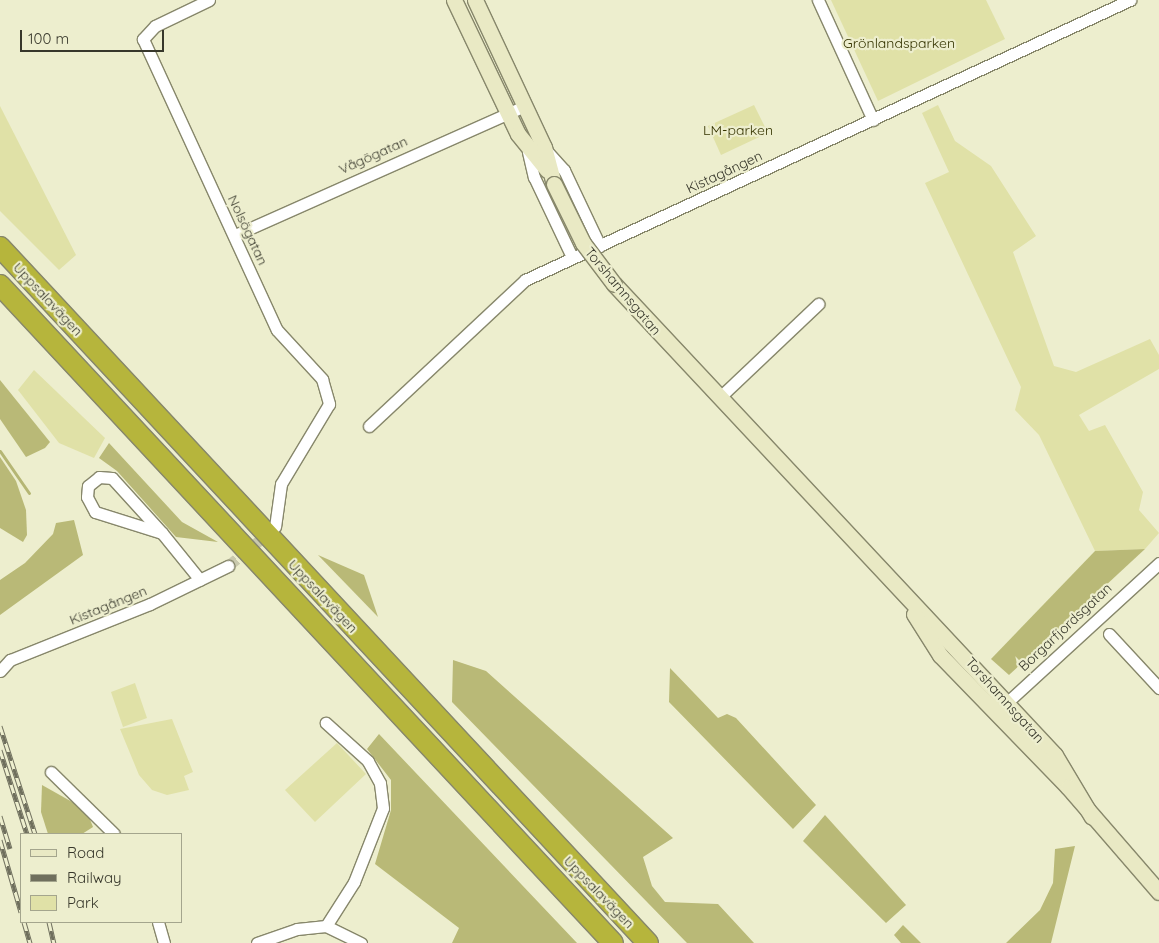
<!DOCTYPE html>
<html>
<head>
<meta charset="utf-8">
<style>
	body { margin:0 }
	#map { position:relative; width:1159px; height:943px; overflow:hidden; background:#edeece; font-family:Quicksand,sans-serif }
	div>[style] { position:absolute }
	.green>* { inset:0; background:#e0e1a7 }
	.forest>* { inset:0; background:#b9b977 }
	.stream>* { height:3px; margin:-1.5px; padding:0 1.5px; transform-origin:1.5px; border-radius:1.5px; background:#b5b674 }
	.street-tunnel>* { height:11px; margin-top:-5.5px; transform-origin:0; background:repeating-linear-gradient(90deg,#c9c9ad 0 11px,transparent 0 16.5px) }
	.roads { filter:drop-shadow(1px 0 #87876b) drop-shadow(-1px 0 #87876b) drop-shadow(0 1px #87876b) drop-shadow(0 -1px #87876b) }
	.street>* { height:11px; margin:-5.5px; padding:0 5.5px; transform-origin:5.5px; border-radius:5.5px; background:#fff }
	.secondary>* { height:15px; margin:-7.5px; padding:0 7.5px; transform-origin:7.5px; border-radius:7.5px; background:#e9e9c4 }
	.highway>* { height:20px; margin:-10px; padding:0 10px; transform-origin:10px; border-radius:10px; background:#b6b53c }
	.rail>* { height:5px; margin-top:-2.5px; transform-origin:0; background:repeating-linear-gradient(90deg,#edeece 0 9px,#6f6f5d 0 18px); box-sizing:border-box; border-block:1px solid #6f6f5d }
	.bridges { filter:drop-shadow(1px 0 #87876b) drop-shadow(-1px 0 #87876b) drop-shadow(0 1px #87876b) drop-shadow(0 -1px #87876b) }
	.secondary-bridge>* { height:15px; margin:-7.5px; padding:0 7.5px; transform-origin:7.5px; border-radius:7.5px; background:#e9e9c4 }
	span { translate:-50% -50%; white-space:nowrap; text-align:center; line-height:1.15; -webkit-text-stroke:4.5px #edeece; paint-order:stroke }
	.park-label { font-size:14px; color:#353400 }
	.street-label { font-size:14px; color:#37372b }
	.legend { position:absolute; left:20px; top:833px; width:162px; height:90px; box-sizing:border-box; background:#edeece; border:1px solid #a4a58d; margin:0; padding:6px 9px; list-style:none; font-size:15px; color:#37372b }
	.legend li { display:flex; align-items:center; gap:10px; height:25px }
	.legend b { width:25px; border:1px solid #a4a58d }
	.scale { position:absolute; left:20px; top:30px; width:144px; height:22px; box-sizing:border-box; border:2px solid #37372b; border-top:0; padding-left:6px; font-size:15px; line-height:18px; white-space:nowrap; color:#37372b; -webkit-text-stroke:4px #edeece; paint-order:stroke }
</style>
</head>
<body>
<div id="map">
	<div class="green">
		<i style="clip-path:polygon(831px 0,986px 0,1005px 39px,878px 101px)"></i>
		<i style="clip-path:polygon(754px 105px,768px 133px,721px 155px,708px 126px)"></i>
		<i style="clip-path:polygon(938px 105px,955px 141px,991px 166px,1036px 236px,1013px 252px,1054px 366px,1076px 372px,1150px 339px,1159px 355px,1159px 369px,1079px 415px,1089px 431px,1105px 425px,1143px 492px,1139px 510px,1159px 533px,1145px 549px,1095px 551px,1039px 435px,1015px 410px,1021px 387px,925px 183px,949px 172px,922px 113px)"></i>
		<i style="clip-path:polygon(0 106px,76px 255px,59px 270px,0 211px)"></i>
		<i style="clip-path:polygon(34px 370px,105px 438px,94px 458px,59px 443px,18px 390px)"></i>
		<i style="clip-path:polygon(135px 683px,147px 718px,123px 727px,111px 692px)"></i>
		<i style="clip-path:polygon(172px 719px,193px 772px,184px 776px,189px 790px,167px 795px,152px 790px,139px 775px,120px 729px)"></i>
		<i style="clip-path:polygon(337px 743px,366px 774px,315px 822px,285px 790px)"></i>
	</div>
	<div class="forest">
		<i style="clip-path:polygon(0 380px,50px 442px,45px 448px,26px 457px,0 419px)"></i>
		<i style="clip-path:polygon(109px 443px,182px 522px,218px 542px,176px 537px,117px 471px,99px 458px)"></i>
		<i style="clip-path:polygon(0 457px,16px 481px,26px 510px,27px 535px,23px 542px,0 528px)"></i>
		<i style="clip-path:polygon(74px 520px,83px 555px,0 615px,0 580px,25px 563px,53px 534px,56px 523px)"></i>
		<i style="clip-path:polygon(1145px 549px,1009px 675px,991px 659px,1095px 551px)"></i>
		<i style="clip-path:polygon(318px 555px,364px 575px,378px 617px)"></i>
		<i style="clip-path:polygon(453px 660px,486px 671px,673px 838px,643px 857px,652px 886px,665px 902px,718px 904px,754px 943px,687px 943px,452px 702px)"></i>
		<i style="clip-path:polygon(670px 668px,718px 718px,727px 714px,736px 718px,816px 805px,793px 829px,669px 702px)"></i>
		<i style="clip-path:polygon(379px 734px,577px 943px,452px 943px,459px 928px,375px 864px,391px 810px,391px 780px,367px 749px)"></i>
		<i style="clip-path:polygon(42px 785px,74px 803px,89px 817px,93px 827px,82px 834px,48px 834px,41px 812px)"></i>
		<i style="clip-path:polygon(825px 815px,906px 905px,886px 923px,803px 841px)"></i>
		<i style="clip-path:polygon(1075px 846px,1051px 943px,1006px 943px,1040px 910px,1053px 883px,1055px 849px)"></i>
		<i style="clip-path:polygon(903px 925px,921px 943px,901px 943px,894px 935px)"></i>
	</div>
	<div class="stream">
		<i style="left:0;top:451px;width:51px;rotate:55.4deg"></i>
	</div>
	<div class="street-tunnel">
		<i style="left:228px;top:566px;width:55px;rotate:-39.1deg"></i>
	</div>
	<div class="roads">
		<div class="street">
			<i style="left:209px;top:0;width:60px;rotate:154.3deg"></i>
			<i style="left:155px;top:26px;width:18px;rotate:133deg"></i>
			<i style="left:143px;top:39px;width:320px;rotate:65.3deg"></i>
			<i style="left:277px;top:330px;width:67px;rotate:47.4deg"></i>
			<i style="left:322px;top:379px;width:26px;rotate:74deg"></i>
			<i style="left:329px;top:404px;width:93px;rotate:121deg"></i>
			<i style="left:281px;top:484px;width:43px;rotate:97.9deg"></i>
			<i style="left:818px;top:0;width:132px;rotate:65.4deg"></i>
			<i style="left:544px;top:148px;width:30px;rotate:48deg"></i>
			<i style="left:564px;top:170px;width:84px;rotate:64.7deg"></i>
			<i style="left:528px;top:152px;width:26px;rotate:77deg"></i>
			<i style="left:534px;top:177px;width:89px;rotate:64.6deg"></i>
			<i style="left:235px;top:235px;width:317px;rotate:-24deg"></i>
			<i style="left:719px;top:398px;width:137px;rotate:-43.5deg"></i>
			<i style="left:369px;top:426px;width:214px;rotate:-43.1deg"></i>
			<i style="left:525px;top:280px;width:667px;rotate:-24.84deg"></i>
			<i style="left:162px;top:533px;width:70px;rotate:-162.6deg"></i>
			<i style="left:95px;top:512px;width:17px;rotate:-118deg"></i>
			<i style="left:87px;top:497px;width:11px;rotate:-85deg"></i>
			<i style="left:88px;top:486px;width:14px;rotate:-39deg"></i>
			<i style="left:99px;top:477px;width:13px;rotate:4deg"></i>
			<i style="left:112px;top:478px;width:74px;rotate:47.7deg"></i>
			<i style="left:162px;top:533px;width:60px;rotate:51deg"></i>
			<i style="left:1109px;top:634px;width:74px;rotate:47.2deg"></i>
			<i style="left:0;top:671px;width:15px;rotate:-48deg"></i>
			<i style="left:10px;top:660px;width:151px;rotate:-21.8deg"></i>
			<i style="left:150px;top:604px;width:87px;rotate:-26deg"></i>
			<i style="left:1002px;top:707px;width:213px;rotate:-42.5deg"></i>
			<i style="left:51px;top:772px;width:88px;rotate:44.5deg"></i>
			<i style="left:158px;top:922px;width:22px;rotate:74deg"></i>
			<i style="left:326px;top:926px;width:52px;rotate:-57.5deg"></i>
			<i style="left:354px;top:882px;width:79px;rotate:-68.6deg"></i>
			<i style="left:383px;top:808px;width:25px;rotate:-97deg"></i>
			<i style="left:380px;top:783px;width:25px;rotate:-119deg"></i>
			<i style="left:368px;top:761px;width:57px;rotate:-137.9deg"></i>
			<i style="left:257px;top:943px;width:42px;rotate:-19.3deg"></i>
			<i style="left:297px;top:929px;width:29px;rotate:-6deg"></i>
			<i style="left:326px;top:926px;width:39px;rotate:26deg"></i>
		</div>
		<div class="secondary">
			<i style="left:454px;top:0;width:148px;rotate:64.5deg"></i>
			<i style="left:518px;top:134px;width:46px;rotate:51.1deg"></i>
			<i style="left:475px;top:0;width:162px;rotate:64.9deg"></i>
			<i style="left:544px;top:147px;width:38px;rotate:75deg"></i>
			<i style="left:614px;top:284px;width:645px;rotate:46.88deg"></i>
			<i style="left:1055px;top:755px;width:72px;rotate:59.2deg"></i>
			<i style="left:914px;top:614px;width:49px;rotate:57.6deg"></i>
			<i style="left:940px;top:655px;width:184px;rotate:45.9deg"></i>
			<i style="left:1068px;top:787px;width:139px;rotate:49.1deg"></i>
		</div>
		<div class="highway">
			<i style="left:0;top:247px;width:951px;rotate:47.05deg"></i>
			<i style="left:0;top:285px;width:899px;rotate:47.03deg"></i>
		</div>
	</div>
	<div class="rail">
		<i style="left:0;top:726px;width:114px;rotate:72deg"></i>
		<i style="left:0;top:750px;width:88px;rotate:72.2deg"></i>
		<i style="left:0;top:816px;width:34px;rotate:73deg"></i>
		<i style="left:0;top:840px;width:75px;rotate:73.7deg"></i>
		<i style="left:24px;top:922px;width:22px;rotate:74deg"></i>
		<i style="left:49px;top:922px;width:22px;rotate:77deg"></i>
	</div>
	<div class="bridges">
		<div class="secondary-bridge">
			<i style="left:554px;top:184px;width:66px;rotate:63.8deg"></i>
			<i style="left:583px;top:243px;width:51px;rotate:52.9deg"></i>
		</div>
	</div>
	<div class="park-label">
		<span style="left:899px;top:43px">Grönlandsparken</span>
		<span style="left:738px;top:130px">LM-parken</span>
	</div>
	<div class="street-label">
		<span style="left:373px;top:155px;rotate:-24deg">Vågögatan</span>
		<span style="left:724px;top:172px;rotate:-25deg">Kistagången</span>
		<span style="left:248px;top:230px;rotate:65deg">Nolsögatan</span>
		<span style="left:623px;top:291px;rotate:50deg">Torshamnsgatan</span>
		<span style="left:48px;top:299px;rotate:47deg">Uppsalavägen</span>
		<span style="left:323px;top:596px;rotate:47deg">Uppsalavägen</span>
		<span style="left:108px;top:605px;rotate:-22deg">Kistagången</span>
		<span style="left:1065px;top:627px;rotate:-43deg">Borgarfjordsgatan</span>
		<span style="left:1005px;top:700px;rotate:48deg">Torshamnsgatan</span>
		<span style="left:599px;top:892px;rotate:46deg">Uppsalavägen</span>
	</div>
	<ul class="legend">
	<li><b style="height:6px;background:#e9e9c4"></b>Road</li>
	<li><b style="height:6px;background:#6f6f5d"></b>Railway</li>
	<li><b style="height:14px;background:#e0e1a7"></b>Park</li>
	</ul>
	<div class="scale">100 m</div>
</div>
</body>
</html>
